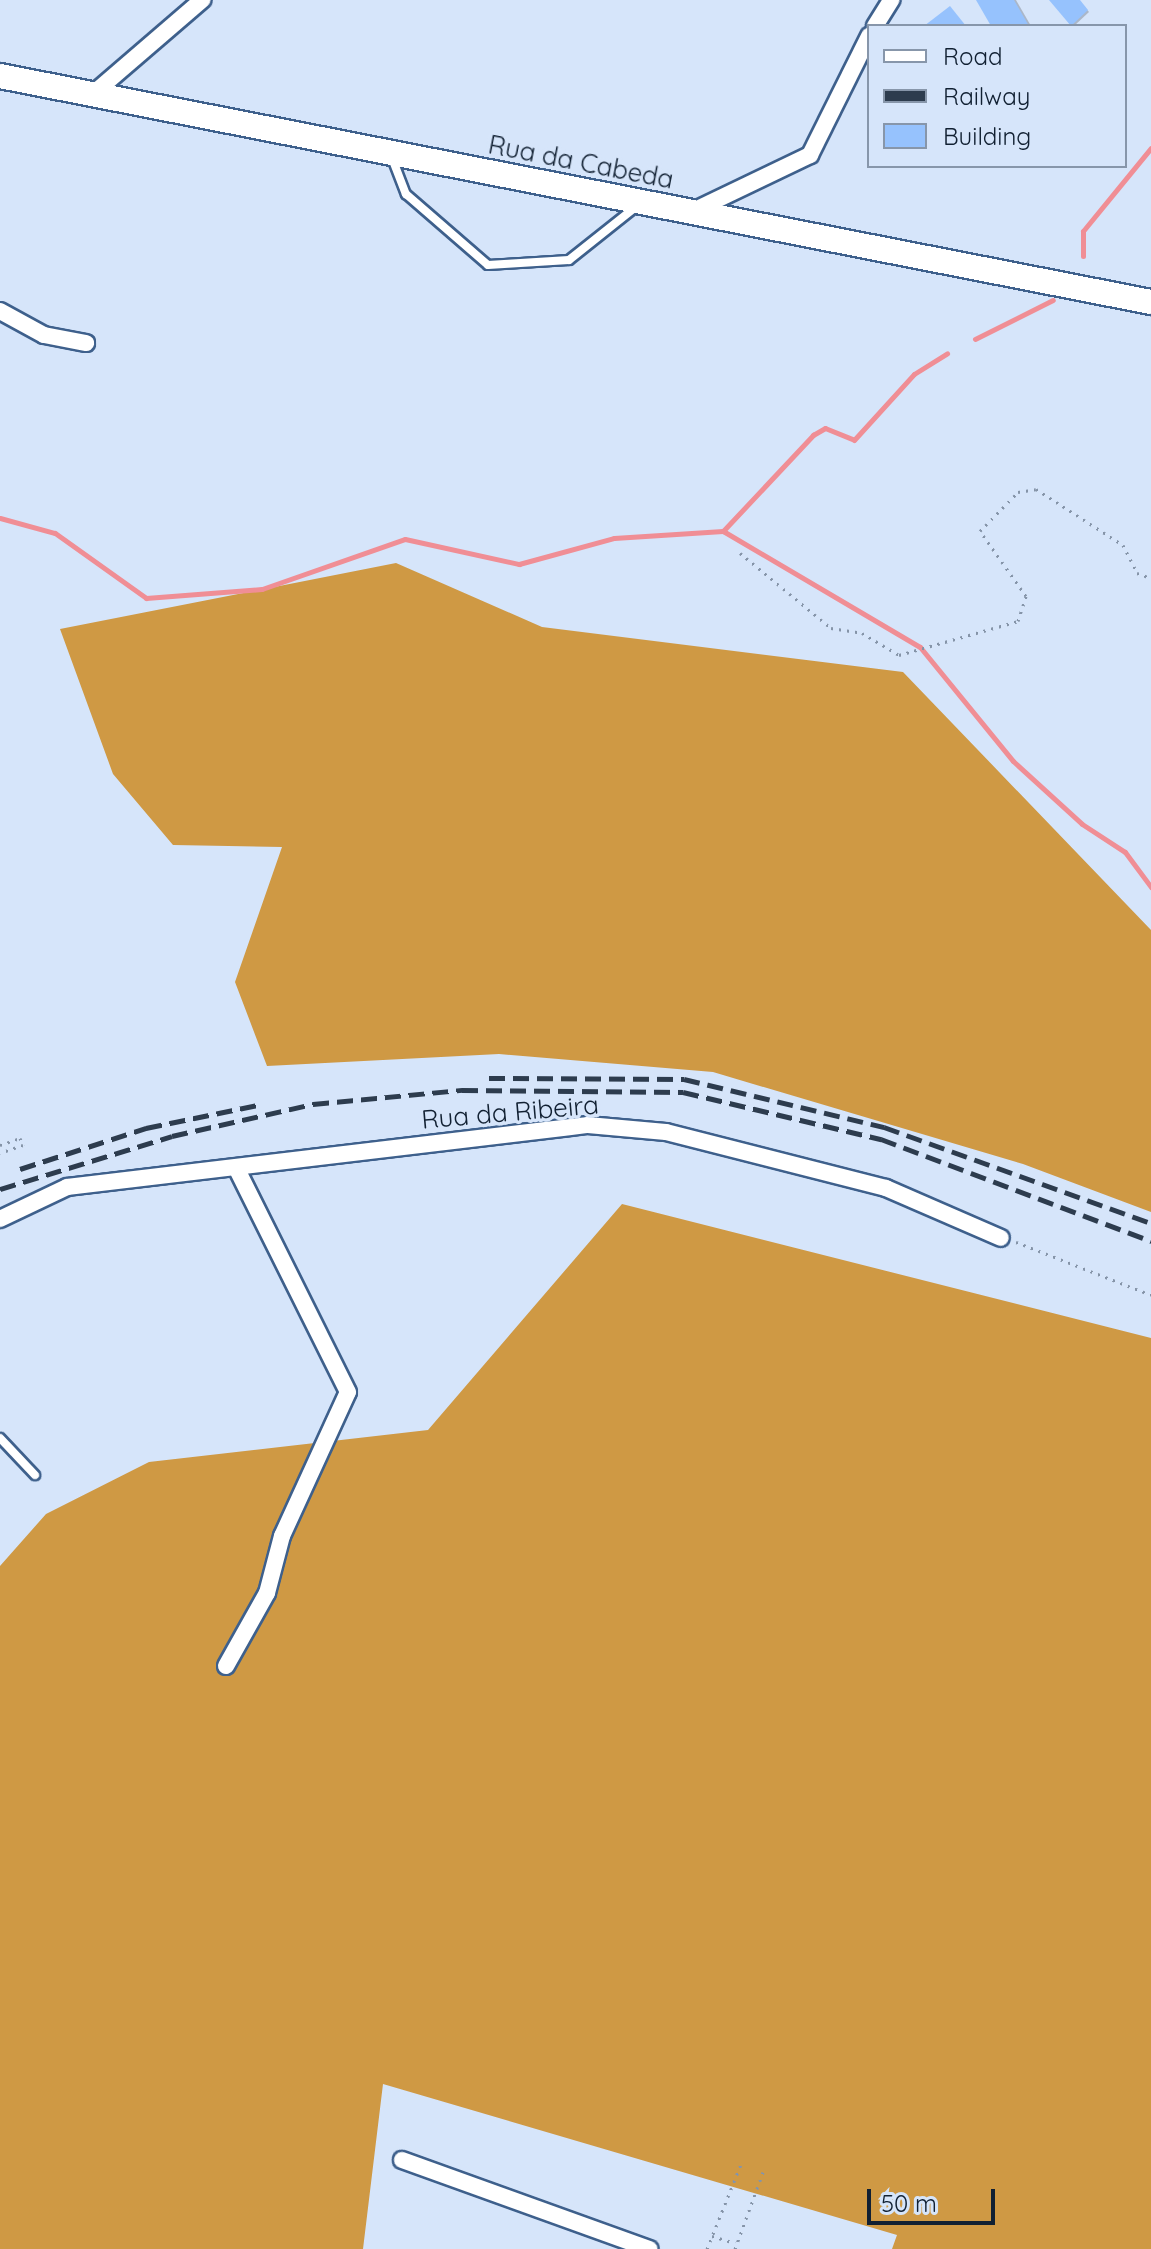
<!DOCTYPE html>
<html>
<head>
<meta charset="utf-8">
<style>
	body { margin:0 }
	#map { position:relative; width:1151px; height:2249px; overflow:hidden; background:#d6e5fa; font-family:Quicksand,sans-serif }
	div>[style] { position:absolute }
	.forest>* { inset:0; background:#cf9944 }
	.shadow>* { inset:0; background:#0003 }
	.stream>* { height:5px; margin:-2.5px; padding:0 2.5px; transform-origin:2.5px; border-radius:2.5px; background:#f08e95 }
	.building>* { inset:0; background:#96c2fd }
	.path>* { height:3px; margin-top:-1.5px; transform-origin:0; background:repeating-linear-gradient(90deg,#8594a8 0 2px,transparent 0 8px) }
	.roads { filter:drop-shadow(2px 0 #3e608c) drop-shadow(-2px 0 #3e608c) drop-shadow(0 2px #3e608c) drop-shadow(0 -2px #3e608c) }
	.service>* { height:8px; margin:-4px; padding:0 4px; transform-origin:4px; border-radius:4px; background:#fff }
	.minor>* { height:16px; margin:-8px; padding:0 8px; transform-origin:8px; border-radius:8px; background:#fff }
	.secondary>* { height:24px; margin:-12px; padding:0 12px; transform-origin:12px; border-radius:12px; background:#fff }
	.rail>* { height:5px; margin-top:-2.5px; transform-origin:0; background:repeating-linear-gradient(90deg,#2d3c4e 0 16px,transparent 0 24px) }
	span { translate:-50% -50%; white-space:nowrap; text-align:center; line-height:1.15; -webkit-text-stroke:7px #d6e5fa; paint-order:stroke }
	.street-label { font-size:26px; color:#112032 }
	.legend { position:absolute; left:867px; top:24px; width:260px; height:144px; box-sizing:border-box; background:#d6e5fa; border:2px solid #8796aa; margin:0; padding:10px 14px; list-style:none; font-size:24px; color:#112032 }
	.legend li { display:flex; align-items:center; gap:16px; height:40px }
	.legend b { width:40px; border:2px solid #8796aa }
	.scale { position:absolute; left:867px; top:2189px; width:128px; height:36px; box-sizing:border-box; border:4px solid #112032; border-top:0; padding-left:10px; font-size:24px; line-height:28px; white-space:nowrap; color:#112032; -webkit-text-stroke:6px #d6e5fa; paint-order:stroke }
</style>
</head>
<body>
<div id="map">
	<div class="forest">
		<i style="clip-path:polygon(396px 563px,542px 627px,903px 672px,1151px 930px,1151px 1212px,1023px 1164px,713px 1072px,499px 1054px,267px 1066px,235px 982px,282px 847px,173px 845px,113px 774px,60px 629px)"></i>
		<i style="clip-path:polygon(622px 1204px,1151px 1338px,1151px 2249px,892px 2249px,897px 2235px,383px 2084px,363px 2249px,0 2249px,0 1566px,46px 1514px,149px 1462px,428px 1430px)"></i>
	</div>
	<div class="shadow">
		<i style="clip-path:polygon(978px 0,1016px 0,1031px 26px,993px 26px)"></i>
		<i style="clip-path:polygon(1052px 0,1079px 0,1089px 12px,1074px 26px)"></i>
	</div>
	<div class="stream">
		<i style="left:1083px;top:256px;width:25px;rotate:-90deg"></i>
		<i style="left:1083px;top:231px;width:107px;rotate:-50.7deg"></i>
		<i style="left:975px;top:339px;width:87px;rotate:-26.6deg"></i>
		<i style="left:0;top:518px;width:57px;rotate:15.3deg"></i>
		<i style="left:55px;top:533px;width:112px;rotate:35.5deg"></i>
		<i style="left:146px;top:598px;width:116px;rotate:-4.4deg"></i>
		<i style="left:262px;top:589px;width:151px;rotate:-19.3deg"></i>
		<i style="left:405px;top:539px;width:117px;rotate:12.4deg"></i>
		<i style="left:519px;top:564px;width:98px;rotate:-15.3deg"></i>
		<i style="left:614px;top:538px;width:109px;rotate:-3.7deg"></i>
		<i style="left:723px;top:531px;width:229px;rotate:30.5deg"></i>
		<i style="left:920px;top:647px;width:147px;rotate:50.8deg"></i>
		<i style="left:1013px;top:761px;width:93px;rotate:42.4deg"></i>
		<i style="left:1082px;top:824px;width:51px;rotate:33.1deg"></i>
		<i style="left:1125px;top:852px;width:44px;rotate:53.4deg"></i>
		<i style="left:723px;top:531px;width:132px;rotate:-46.8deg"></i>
		<i style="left:813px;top:435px;width:14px;rotate:-30deg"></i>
		<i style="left:825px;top:428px;width:31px;rotate:22deg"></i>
		<i style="left:854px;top:440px;width:89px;rotate:-47.7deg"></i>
		<i style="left:914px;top:374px;width:39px;rotate:-32deg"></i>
	</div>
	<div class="building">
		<i style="clip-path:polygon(976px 0,1014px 0,1029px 26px,991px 26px)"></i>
		<i style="clip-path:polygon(1049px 0,1080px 0,1088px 10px,1071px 26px)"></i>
		<i style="clip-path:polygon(950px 6px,966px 26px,924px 26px)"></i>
	</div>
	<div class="path">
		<i style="left:740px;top:553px;width:118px;rotate:39.5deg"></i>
		<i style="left:831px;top:628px;width:31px;rotate:9deg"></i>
		<i style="left:862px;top:633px;width:43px;rotate:30.7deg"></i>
		<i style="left:899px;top:655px;width:124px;rotate:-15.9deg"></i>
		<i style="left:1018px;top:621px;width:26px;rotate:-72deg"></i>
		<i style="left:1026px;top:596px;width:80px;rotate:-125.3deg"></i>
		<i style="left:980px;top:531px;width:54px;rotate:-45.7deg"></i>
		<i style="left:1018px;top:492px;width:18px;rotate:-9deg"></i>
		<i style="left:1036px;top:489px;width:103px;rotate:32.8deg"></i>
		<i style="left:1123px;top:545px;width:31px;rotate:63deg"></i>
		<i style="left:1137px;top:573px;width:15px;rotate:20deg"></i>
		<i style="left:0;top:1145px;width:21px;rotate:-19deg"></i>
		<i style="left:20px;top:1138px;width:8px;rotate:67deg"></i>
		<i style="left:23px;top:1145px;width:24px;rotate:161deg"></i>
		<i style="left:1016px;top:1242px;width:145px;rotate:21.4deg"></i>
		<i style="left:712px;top:2236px;width:24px;rotate:17deg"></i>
		<i style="left:707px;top:2249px;width:92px;rotate:-68.2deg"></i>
		<i style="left:735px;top:2249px;width:82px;rotate:-70deg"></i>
	</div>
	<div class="roads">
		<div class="service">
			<i style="left:392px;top:158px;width:39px;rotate:69deg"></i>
			<i style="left:406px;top:194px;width:108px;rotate:40.9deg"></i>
			<i style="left:488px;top:265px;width:81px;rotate:-3.5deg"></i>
			<i style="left:569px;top:260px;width:87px;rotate:-38.5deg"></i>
			<i style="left:0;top:1438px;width:51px;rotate:46.6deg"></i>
		</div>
		<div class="minor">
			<i style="left:875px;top:26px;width:31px;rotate:-58deg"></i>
			<i style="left:94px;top:93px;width:143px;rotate:-40.7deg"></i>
			<i style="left:691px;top:212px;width:132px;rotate:-25.6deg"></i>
			<i style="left:810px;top:155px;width:133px;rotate:-63.6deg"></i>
			<i style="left:0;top:311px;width:50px;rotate:28.6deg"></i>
			<i style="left:44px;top:335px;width:43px;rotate:10.8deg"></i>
			<i style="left:0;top:1219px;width:74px;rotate:-25.5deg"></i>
			<i style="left:67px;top:1187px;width:525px;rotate:-6.79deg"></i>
			<i style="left:588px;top:1125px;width:78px;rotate:5.1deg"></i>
			<i style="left:666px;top:1132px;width:227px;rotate:14.3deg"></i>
			<i style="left:886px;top:1188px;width:125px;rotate:23.5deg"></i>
			<i style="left:226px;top:1666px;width:84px;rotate:-60.7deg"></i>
			<i style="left:267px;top:1593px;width:59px;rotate:-75.3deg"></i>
			<i style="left:282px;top:1536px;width:158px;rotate:-65.4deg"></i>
			<i style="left:348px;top:1392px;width:249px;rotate:-116.5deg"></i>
			<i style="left:402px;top:2160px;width:263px;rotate:19.8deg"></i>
		</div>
		<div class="secondary">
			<i style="left:0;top:76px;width:1173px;rotate:11.11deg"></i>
		</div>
	</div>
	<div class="rail">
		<i style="left:489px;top:1078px;width:195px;rotate:0.3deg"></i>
		<i style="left:684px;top:1079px;width:206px;rotate:13.5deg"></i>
		<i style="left:884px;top:1127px;width:284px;rotate:19.8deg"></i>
		<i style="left:20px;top:1169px;width:133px;rotate:-18deg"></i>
		<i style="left:146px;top:1128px;width:119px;rotate:-11.6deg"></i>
		<i style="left:0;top:1189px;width:180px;rotate:-17.1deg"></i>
		<i style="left:172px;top:1136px;width:145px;rotate:-12.8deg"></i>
		<i style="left:313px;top:1104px;width:150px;rotate:-5.4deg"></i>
		<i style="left:462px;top:1090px;width:221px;rotate:0.5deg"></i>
		<i style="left:683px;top:1092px;width:204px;rotate:13.4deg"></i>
		<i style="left:881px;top:1139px;width:289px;rotate:20.7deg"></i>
	</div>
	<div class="street-label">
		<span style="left:581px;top:162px;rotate:11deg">Rua da Cabeda</span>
		<span style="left:510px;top:1112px;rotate:-5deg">Rua da Ribeira</span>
	</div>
	<ul class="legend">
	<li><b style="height:10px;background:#fff"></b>Road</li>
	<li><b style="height:10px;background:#2d3c4e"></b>Railway</li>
	<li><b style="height:22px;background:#96c2fd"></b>Building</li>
	</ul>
	<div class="scale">50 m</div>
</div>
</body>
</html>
